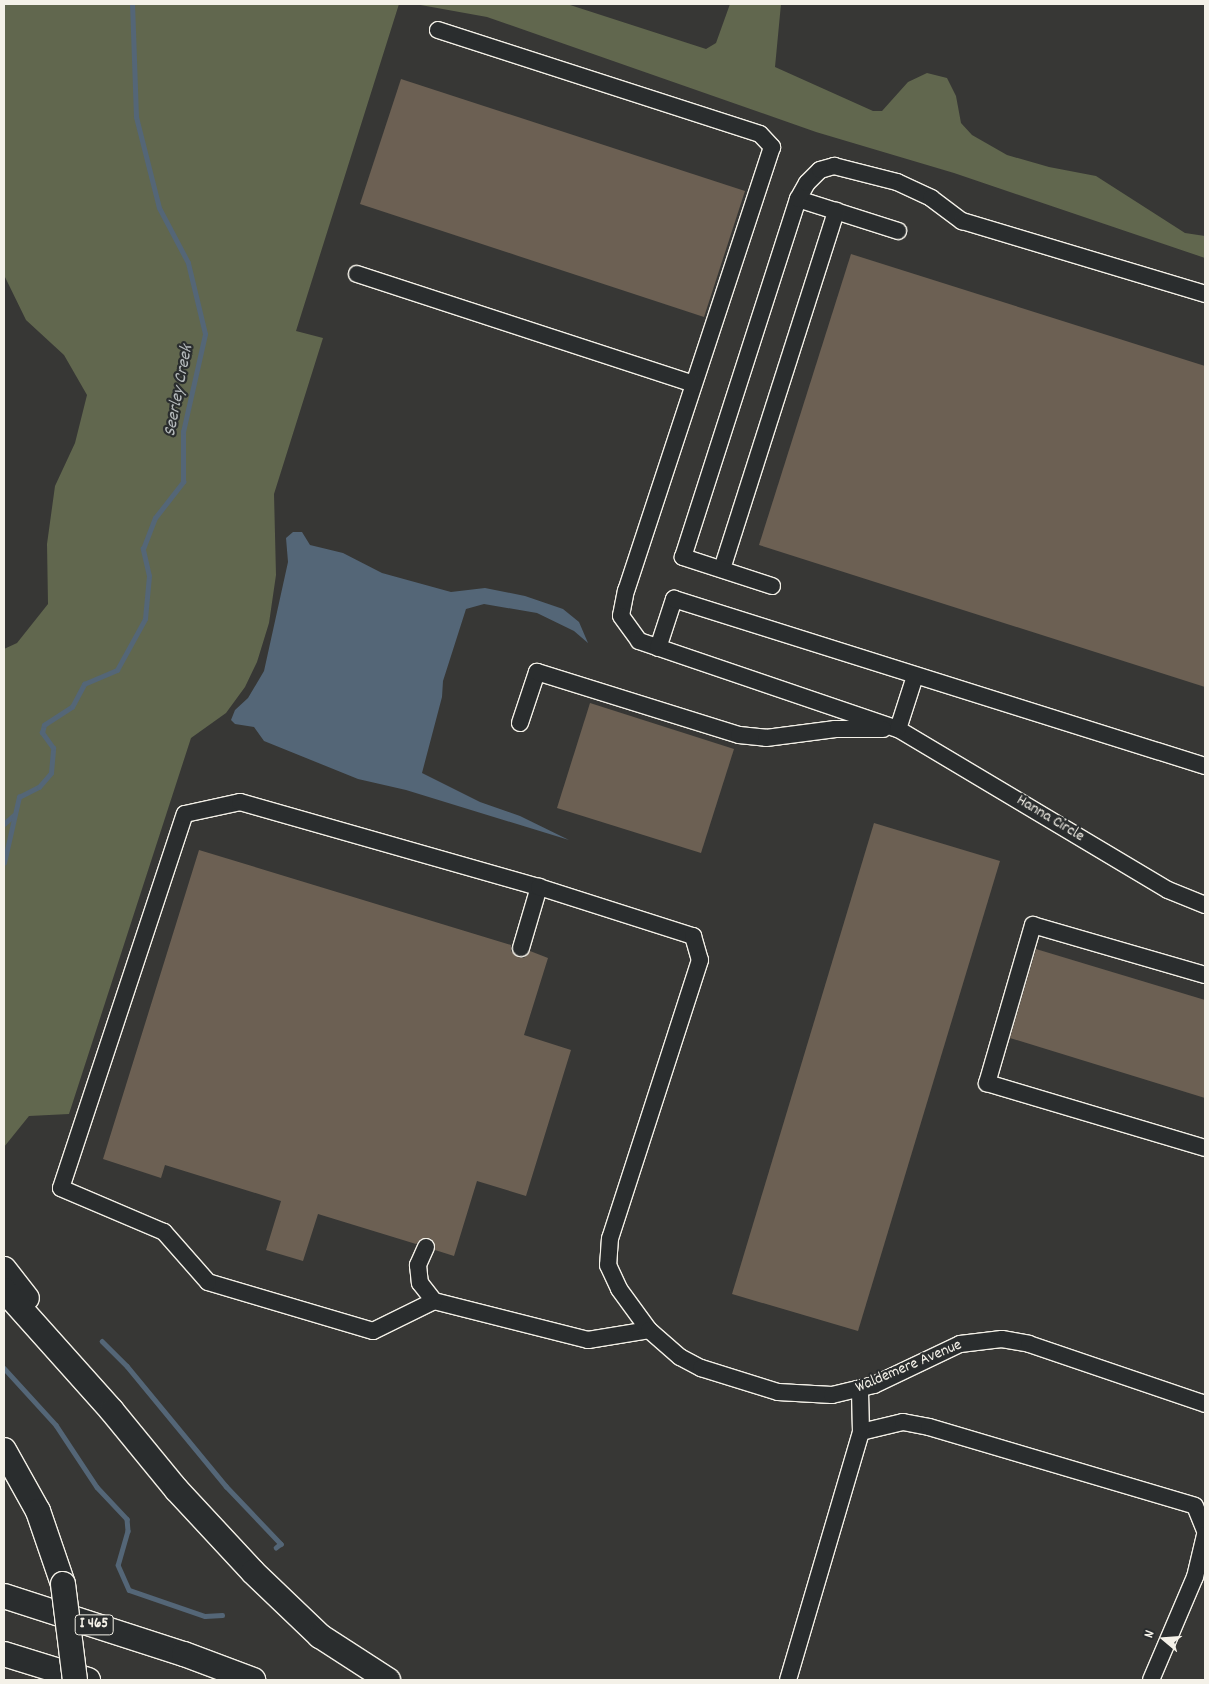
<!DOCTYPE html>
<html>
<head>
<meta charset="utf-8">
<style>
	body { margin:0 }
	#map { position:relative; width:1209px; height:1684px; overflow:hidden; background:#373735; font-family:Dekko,sans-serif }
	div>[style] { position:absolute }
	.green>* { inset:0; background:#61674e }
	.water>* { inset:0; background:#546677 }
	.stream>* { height:4.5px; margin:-2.25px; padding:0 2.25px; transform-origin:2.25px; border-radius:2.25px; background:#546677 }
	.building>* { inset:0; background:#6c6053 }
	.roads { filter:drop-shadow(1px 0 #f4f1e8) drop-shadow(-1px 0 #f4f1e8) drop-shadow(0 1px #f4f1e8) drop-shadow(0 -1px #f4f1e8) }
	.minor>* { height:16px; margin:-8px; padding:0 8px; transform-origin:8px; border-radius:8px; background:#2a2d2e }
	.highway>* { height:24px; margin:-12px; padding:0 12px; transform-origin:12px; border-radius:12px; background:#2a2d2e }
	.bridges { filter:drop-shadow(1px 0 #f4f1e8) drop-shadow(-1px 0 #f4f1e8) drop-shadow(0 1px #f4f1e8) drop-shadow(0 -1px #f4f1e8) }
	.highway-bridge>* { height:24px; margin:-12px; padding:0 12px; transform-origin:12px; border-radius:12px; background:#2a2d2e }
	span { translate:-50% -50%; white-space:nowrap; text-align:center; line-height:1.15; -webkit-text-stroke:4.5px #2a2d2e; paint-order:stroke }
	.shield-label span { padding:1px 4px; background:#2a2d2e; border:1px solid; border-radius:4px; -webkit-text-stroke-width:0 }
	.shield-label { font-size:15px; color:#f4f1e8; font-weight:700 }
	.street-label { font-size:16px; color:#f4f1e8 }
	.water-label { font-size:18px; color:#b4b9bb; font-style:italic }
	.frame { position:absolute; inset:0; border:5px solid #f4f1e8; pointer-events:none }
	.north { position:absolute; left:1139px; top:1614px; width:50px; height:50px; -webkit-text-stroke:4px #2a2d2e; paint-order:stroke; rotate:288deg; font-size:14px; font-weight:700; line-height:20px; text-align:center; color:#f4f1e8 }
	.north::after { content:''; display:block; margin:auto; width:18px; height:22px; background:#f4f1e8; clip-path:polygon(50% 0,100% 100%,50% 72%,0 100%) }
</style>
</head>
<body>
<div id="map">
	<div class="green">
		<i style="clip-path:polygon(4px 4px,399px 4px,296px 331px,323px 338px,274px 494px,276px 575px,269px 623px,257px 662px,245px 687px,226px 713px,191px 738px,69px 1114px,29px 1116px,4px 1147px,4px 649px,17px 643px,48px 604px,47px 544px,55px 486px,75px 443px,87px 395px,64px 355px,26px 320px,4px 275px)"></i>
		<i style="clip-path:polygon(415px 4px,567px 4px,706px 49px,716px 43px,730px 4px,781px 4px,775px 67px,873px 111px,882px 111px,908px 82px,927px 73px,947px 78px,956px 96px,961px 123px,972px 135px,1007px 155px,1049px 167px,1096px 176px,1185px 233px,1205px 236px,1205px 258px,954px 173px,816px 132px,487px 17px)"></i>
	</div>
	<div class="water">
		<i style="clip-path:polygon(293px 532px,302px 532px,310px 545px,343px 553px,382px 573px,451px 592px,485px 588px,525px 596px,563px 609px,579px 622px,588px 643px,574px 631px,537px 613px,484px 604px,466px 609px,443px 681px,442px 697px,422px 773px,480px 802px,520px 816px,569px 840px,406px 790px,358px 779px,264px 741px,254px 727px,235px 724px,231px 720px,235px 710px,248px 698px,264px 671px,288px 562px,286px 538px)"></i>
	</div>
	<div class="stream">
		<i style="left:4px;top:824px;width:13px;rotate:-42deg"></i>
		<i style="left:4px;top:863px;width:68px;rotate:-77.2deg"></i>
		<i style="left:19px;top:797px;width:22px;rotate:-27deg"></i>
		<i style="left:39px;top:787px;width:18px;rotate:-49deg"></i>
		<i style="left:51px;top:773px;width:25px;rotate:-85deg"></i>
		<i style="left:53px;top:748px;width:19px;rotate:-126deg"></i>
		<i style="left:42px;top:733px;width:8px;rotate:-76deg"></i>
		<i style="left:44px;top:725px;width:33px;rotate:-33deg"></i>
		<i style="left:72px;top:707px;width:26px;rotate:-62deg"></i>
		<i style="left:84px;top:684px;width:36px;rotate:-23deg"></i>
		<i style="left:117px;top:670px;width:58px;rotate:-61.2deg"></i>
		<i style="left:145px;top:619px;width:43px;rotate:-84.7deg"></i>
		<i style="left:149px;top:576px;width:28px;rotate:-103deg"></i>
		<i style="left:143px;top:549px;width:33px;rotate:-69deg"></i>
		<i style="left:155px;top:518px;width:46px;rotate:-52.1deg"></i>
		<i style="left:183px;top:482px;width:50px;rotate:-90deg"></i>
		<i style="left:183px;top:432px;width:100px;rotate:-77.3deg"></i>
		<i style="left:205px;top:334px;width:73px;rotate:-103.5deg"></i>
		<i style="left:188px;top:263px;width:62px;rotate:-117.8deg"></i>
		<i style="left:159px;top:208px;width:94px;rotate:-104.2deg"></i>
		<i style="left:136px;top:117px;width:113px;rotate:-92deg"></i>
		<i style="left:102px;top:1341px;width:35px;rotate:45deg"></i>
		<i style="left:127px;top:1366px;width:156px;rotate:50.5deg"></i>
		<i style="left:226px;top:1486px;width:80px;rotate:46.5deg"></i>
		<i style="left:281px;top:1544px;width:6px;rotate:141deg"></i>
		<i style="left:4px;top:1368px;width:77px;rotate:47.6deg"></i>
		<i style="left:56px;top:1425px;width:74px;rotate:56.5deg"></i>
		<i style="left:97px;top:1487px;width:44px;rotate:46.8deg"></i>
		<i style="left:127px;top:1519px;width:12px;rotate:85deg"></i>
		<i style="left:128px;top:1531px;width:35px;rotate:106deg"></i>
		<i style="left:118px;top:1565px;width:27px;rotate:66deg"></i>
		<i style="left:129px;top:1590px;width:80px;rotate:18.9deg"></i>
		<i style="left:205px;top:1616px;width:17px;rotate:-3deg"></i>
	</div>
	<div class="building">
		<i style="clip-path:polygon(401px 79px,745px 191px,704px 317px,360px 204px)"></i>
		<i style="clip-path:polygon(851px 254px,1205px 366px,1205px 687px,759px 545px)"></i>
		<i style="clip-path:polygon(590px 703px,734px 749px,701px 853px,557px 808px)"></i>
		<i style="clip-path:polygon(874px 823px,1000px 861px,858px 1331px,732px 1294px)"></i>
		<i style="clip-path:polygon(199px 850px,511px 945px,511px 951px,518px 957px,524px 958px,530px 951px,548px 958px,524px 1035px,571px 1050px,526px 1196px,477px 1181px,454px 1256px,435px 1250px,434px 1242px,430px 1238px,421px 1239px,416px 1244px,318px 1214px,303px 1261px,266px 1250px,281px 1201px,165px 1165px,161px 1178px,103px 1159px)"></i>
		<i style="clip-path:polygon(1036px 949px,1205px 1000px,1205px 1098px,1010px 1038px)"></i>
	</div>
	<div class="roads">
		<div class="minor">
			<i style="left:438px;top:30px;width:338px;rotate:17.9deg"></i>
			<i style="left:760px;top:134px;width:18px;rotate:47deg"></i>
			<i style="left:772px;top:147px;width:466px;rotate:108.2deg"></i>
			<i style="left:626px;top:590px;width:26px;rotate:101deg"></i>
			<i style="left:621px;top:616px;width:31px;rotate:54deg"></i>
			<i style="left:639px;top:641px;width:274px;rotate:18.8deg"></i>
			<i style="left:898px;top:729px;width:314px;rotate:30.8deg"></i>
			<i style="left:1168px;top:890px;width:40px;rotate:22deg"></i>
			<i style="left:798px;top:199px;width:105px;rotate:17.7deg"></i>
			<i style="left:357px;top:274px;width:354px;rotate:18.1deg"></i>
			<i style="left:722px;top:569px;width:376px;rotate:-72.3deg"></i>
			<i style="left:772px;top:586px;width:94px;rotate:-162deg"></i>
			<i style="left:683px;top:557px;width:376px;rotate:-72.2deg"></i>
			<i style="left:798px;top:199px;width:18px;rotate:-61deg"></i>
			<i style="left:807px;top:183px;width:18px;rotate:-45deg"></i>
			<i style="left:820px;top:170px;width:15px;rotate:-16deg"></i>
			<i style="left:834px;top:166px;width:65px;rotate:14.3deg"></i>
			<i style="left:897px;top:182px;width:38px;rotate:25deg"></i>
			<i style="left:931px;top:198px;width:39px;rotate:37deg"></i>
			<i style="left:962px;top:221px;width:254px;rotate:16.7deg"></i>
			<i style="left:658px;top:648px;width:52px;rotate:-71.9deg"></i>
			<i style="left:674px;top:599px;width:557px;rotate:17.46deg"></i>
			<i style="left:520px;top:723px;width:54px;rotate:-71.6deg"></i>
			<i style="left:537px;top:672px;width:212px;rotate:17.3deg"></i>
			<i style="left:739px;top:735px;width:27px;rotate:6deg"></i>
			<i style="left:766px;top:738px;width:70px;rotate:-7.4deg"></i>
			<i style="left:835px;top:729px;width:48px"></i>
			<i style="left:898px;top:729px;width:56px;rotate:-72.2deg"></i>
			<i style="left:521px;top:948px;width:64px;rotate:-73.6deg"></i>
			<i style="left:1205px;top:975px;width:179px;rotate:-163.8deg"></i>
			<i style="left:1033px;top:925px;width:165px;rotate:106.2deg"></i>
			<i style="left:987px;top:1083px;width:227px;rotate:16.6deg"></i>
			<i style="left:426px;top:1247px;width:20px;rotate:114deg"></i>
			<i style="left:418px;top:1265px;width:18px;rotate:84deg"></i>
			<i style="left:420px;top:1283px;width:23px;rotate:52deg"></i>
			<i style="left:434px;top:1301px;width:159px;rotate:14.2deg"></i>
			<i style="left:588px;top:1340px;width:62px;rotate:-9.3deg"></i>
			<i style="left:434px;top:1301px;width:68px;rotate:153.8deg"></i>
			<i style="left:373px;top:1331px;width:172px;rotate:-163.5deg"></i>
			<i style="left:208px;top:1282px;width:67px;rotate:-131.3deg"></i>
			<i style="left:164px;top:1232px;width:112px;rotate:-156.9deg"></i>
			<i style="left:61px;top:1188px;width:394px;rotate:-71.7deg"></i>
			<i style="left:185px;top:814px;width:56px;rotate:-12.3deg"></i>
			<i style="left:240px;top:802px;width:311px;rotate:15.9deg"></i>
			<i style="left:539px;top:887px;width:162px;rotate:17.7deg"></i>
			<i style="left:693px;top:936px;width:25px;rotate:74deg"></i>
			<i style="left:700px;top:960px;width:292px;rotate:107.9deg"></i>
			<i style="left:610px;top:1238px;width:27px;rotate:94deg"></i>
			<i style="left:608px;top:1265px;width:26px;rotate:65deg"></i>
			<i style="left:619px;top:1289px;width:51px;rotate:53.8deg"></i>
			<i style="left:649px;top:1330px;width:41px;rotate:41.1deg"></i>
			<i style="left:680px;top:1357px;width:24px;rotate:28deg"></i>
			<i style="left:701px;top:1368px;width:81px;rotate:17.3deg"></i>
			<i style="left:778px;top:1392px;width:54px;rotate:3.2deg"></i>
			<i style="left:832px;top:1395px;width:43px;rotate:-13.4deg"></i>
			<i style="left:874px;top:1385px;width:95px;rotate:-25.5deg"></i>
			<i style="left:960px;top:1344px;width:42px;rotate:-6.8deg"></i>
			<i style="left:1002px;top:1339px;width:27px;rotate:10deg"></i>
			<i style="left:1029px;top:1344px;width:186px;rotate:18.8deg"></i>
			<i style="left:861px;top:1432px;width:43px;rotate:-13.4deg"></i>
			<i style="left:903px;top:1422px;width:26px;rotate:11deg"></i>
			<i style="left:929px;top:1427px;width:277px;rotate:16.5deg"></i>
			<i style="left:1195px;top:1506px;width:27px;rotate:68deg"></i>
			<i style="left:788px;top:1680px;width:259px;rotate:-73.6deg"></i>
			<i style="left:861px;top:1432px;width:42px;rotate:-91.4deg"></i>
			<i style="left:1151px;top:1680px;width:112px;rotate:-66.9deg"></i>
			<i style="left:1195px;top:1577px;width:43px;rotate:-76.6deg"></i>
		</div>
		<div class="highway">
			<i style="left:4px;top:1269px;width:37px;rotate:52deg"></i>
			<i style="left:4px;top:1290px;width:162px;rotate:48.2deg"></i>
			<i style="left:112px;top:1411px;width:101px;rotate:50.6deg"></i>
			<i style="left:176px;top:1489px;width:113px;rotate:47.1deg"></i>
			<i style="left:253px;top:1572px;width:93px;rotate:43.7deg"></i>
			<i style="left:320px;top:1636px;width:81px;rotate:32.9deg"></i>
			<i style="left:4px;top:1450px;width:70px;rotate:60.9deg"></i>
			<i style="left:38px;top:1511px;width:77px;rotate:71.1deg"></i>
			<i style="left:4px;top:1596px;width:189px;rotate:17.9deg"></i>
			<i style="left:184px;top:1654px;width:74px;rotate:20.6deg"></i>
			<i style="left:4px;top:1654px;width:88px;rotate:17.2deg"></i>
		</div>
	</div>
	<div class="bridges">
		<div class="highway-bridge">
			<i style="left:63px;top:1584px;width:97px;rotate:82.9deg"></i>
		</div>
	</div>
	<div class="shield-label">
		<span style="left:94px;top:1625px">I 465</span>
	</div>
	<div class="street-label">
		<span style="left:1050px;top:819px;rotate:31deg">Hanna Circle</span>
		<span style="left:909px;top:1367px;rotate:-23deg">Waldemere Avenue</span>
	</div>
	<div class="water-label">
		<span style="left:180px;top:391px;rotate:-79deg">Seerley Creek</span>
	</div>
	<div class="frame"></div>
	<div class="north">N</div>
</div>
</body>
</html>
